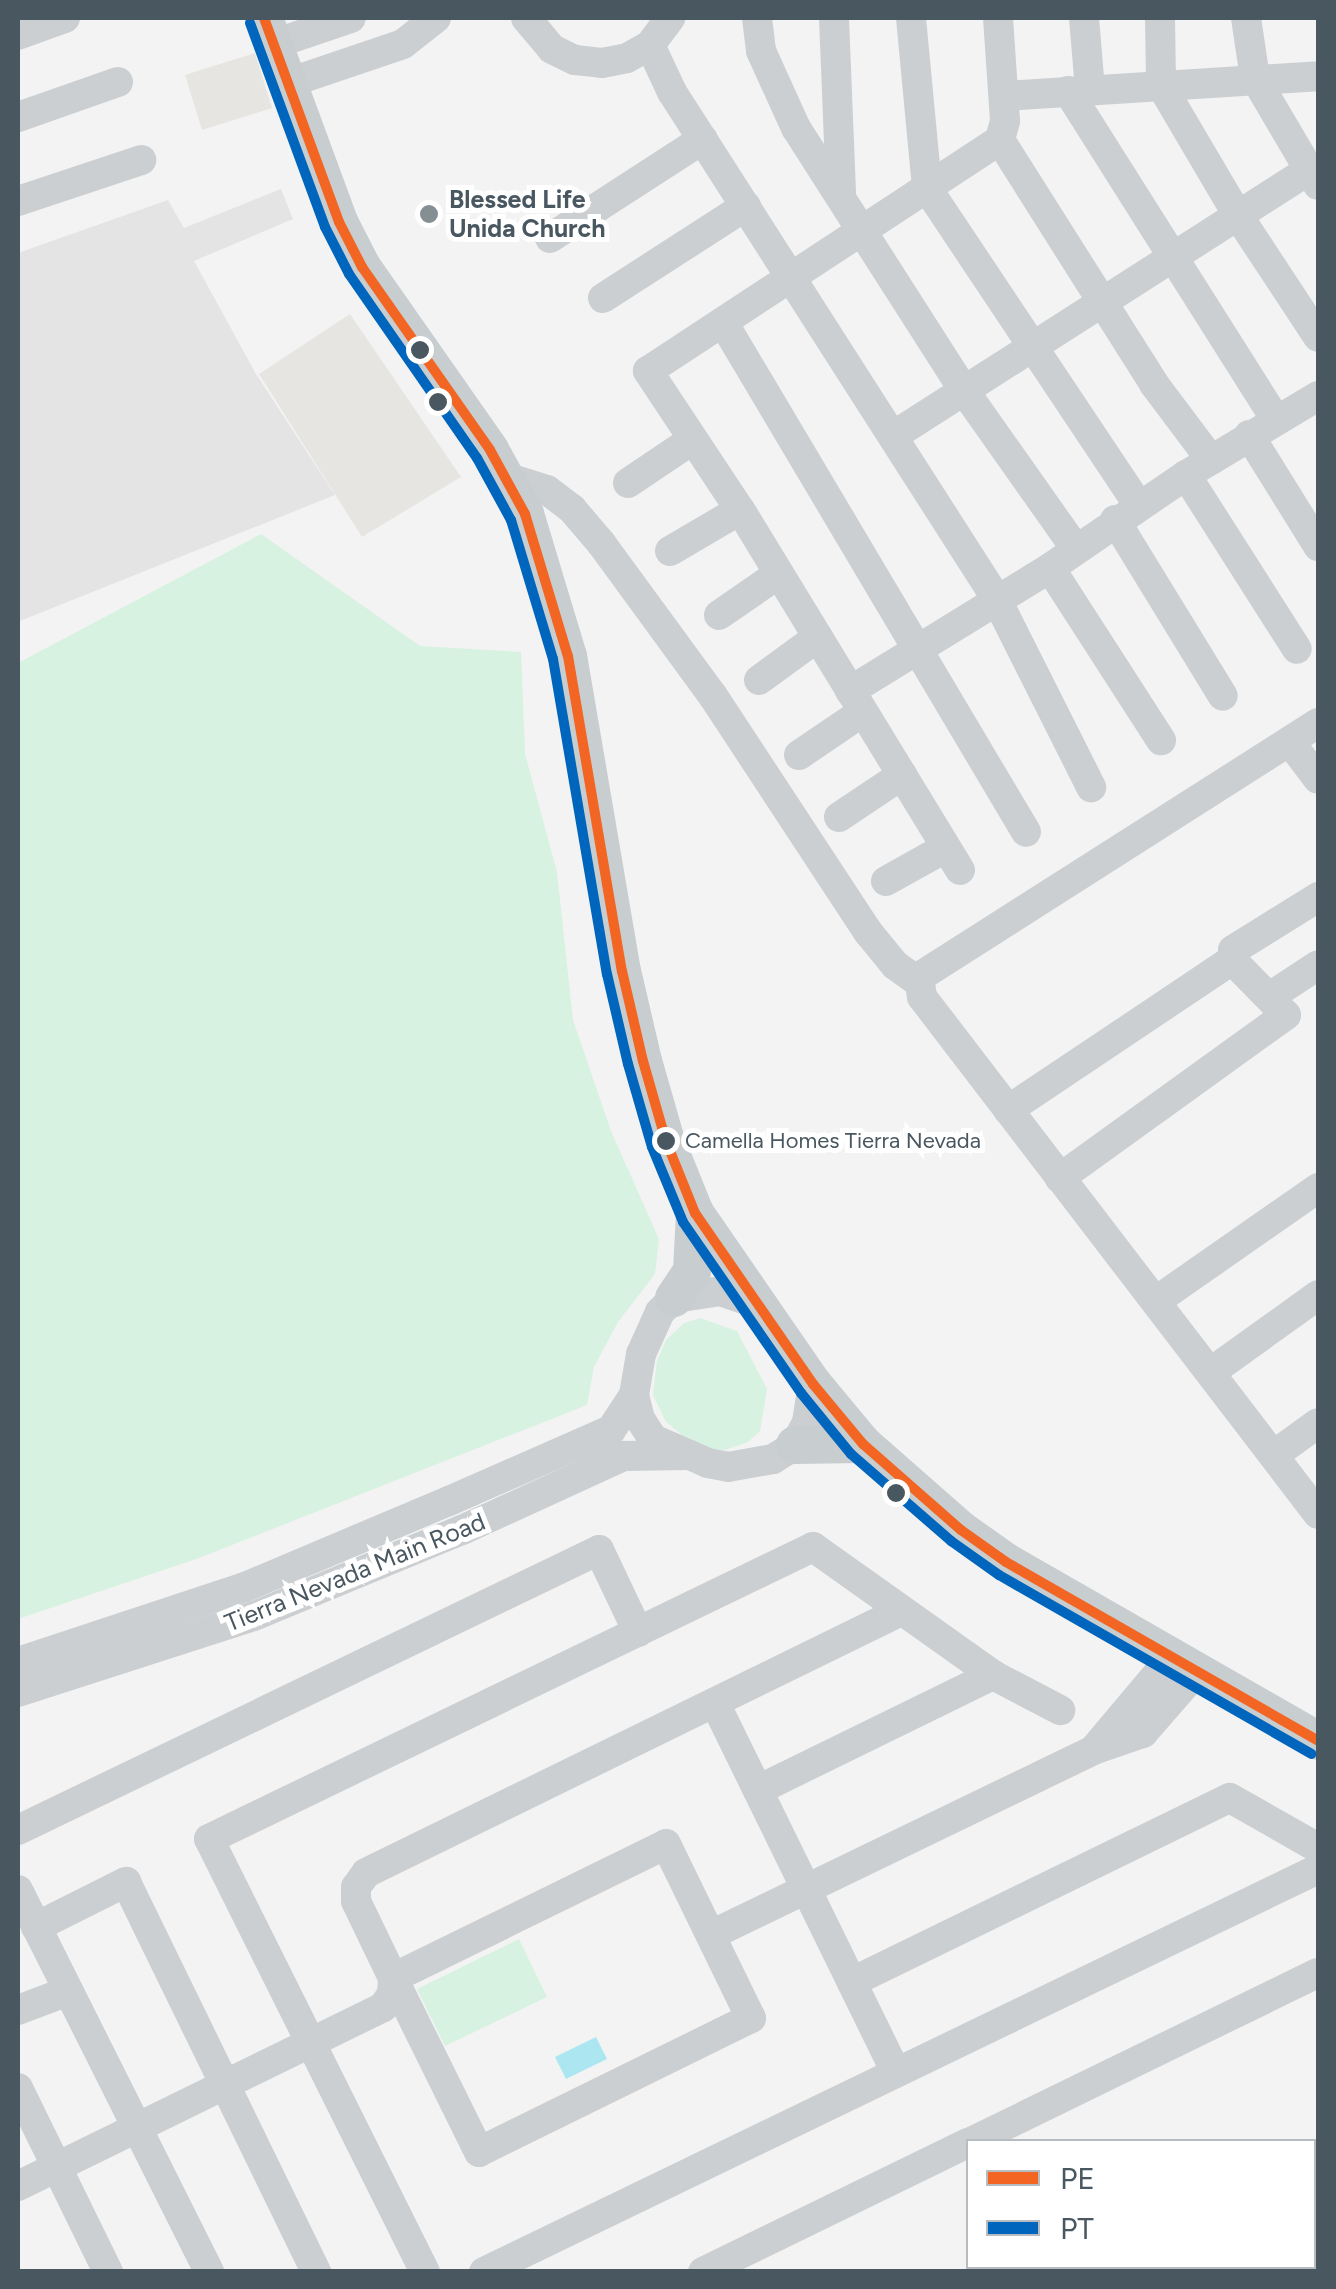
<!DOCTYPE html>
<html>
<head>
<meta charset="utf-8">
<style>
	body { margin:0 }
	#map { position:relative; width:1336px; height:2289px; overflow:hidden; background:#f3f3f3; font-family:Figtree,sans-serif }
	div>[style] { position:absolute }
	.commercial>* { inset:0; background:#e6e5e2 }
	.education>* { inset:0; background:#e5e4e5 }
	.green>* { inset:0; background:#d7f2e0 }
	.water>* { inset:0; background:#abe6f1 }
	.minor>* { height:30px; margin:-15px; padding:0 15px; transform-origin:15px; border-radius:15px; background:#cccfd1 }
	.major>* { height:38px; margin:-19px; padding:0 19px; transform-origin:19px; border-radius:19px; background:#c8cdcf }
	.bus-1>* { height:10px; margin:-5px; padding:0 5px; transform-origin:5px; border-radius:5px; background:#f26522 }
	.bus-2>* { height:10px; margin:-5px; padding:0 5px; transform-origin:5px; border-radius:5px; background:#0065bd }
	.dots>* { width:28px; height:28px; translate:-50% -50%; box-sizing:border-box; border:5px solid #fff; border-radius:50% }
	span { translate:-50% -50%; white-space:nowrap; text-align:center; line-height:1.15; -webkit-text-stroke:10px #fff; paint-order:stroke }
	.bus-label { font-size:22px; color:#495760 }
	.left { translate:0 -50%; text-align:left }
	.poi-label { font-size:25px; color:#495760; font-weight:700 }
	.street-label { font-size:25px; color:#495760 }
	.frame { position:absolute; inset:0; border:20px solid #495760; pointer-events:none }
	.legend { position:absolute; left:966px; top:2139px; width:350px; height:130px; box-sizing:border-box; background:#fff; border:2px solid #b6bcbf; margin:0; padding:12px 18px; list-style:none; font-size:30px; color:#495760 }
	.legend li { display:flex; align-items:center; gap:20px; height:50px }
	.legend b { width:50px; border:2px solid #b6bcbf }
</style>
</head>
<body>
<div id="map">
	<div class="commercial">
		<i style="clip-path:polygon(255px 53px,272px 108px,202px 130px,185px 75px)"></i>
		<i style="clip-path:polygon(350px 314px,461px 477px,362px 537px,259px 374px)"></i>
	</div>
	<div class="education">
		<i style="clip-path:polygon(281px 189px,293px 219px,194px 261px,256px 374px,335px 495px,20px 621px,18px 253px,168px 200px,184px 228px)"></i>
	</div>
	<div class="green">
		<i style="clip-path:polygon(261px 534px,420px 646px,521px 652px,525px 754px,557px 872px,573px 1020px,611px 1131px,659px 1239px,655px 1274px,618px 1322px,594px 1367px,587px 1405px,199px 1558px,18px 1619px,18px 663px)"></i>
		<i style="clip-path:polygon(700px 1318px,737px 1331px,767px 1389px,760px 1431px,748px 1442px,725px 1450px,698px 1448px,666px 1422px,653px 1395px,657px 1361px,666px 1340px,684px 1323px)"></i>
		<i style="clip-path:polygon(519px 1939px,547px 1997px,445px 2046px,417px 1989px)"></i>
	</div>
	<div class="water">
		<i style="clip-path:polygon(596px 2037px,607px 2059px,566px 2079px,555px 2057px)"></i>
	</div>
	<div class="minor">
		<i style="left:526px;top:18px;width:40px;rotate:50deg"></i>
		<i style="left:552px;top:49px;width:25px;rotate:26deg"></i>
		<i style="left:575px;top:60px;width:27px;rotate:6deg"></i>
		<i style="left:602px;top:63px;width:25px;rotate:-11deg"></i>
		<i style="left:627px;top:58px;width:26px;rotate:-29deg"></i>
		<i style="left:650px;top:45px;width:34px;rotate:-53deg"></i>
		<i style="left:757px;top:18px;width:33px;rotate:83deg"></i>
		<i style="left:761px;top:51px;width:85px;rotate:65.6deg"></i>
		<i style="left:796px;top:128px;width:310px;rotate:57.4deg"></i>
		<i style="left:963px;top:389px;width:196px;rotate:54.8deg"></i>
		<i style="left:834px;top:18px;width:176px;rotate:87.7deg"></i>
		<i style="left:911px;top:18px;width:171px;rotate:84.6deg"></i>
		<i style="left:927px;top:188px;width:382px;rotate:56.3deg"></i>
		<i style="left:998px;top:18px;width:103px;rotate:86.1deg"></i>
		<i style="left:1005px;top:121px;width:20px;rotate:105deg"></i>
		<i style="left:1000px;top:140px;width:289px;rotate:57.7deg"></i>
		<i style="left:1154px;top:384px;width:95px;rotate:53.1deg"></i>
		<i style="left:1084px;top:18px;width:72px;rotate:85.2deg"></i>
		<i style="left:1160px;top:18px;width:67px;rotate:89.1deg"></i>
		<i style="left:1161px;top:85px;width:150px;rotate:59.5deg"></i>
		<i style="left:1237px;top:214px;width:147px;rotate:56.6deg"></i>
		<i style="left:1246px;top:18px;width:61px;rotate:81.5deg"></i>
		<i style="left:1255px;top:78px;width:124px;rotate:59.5deg"></i>
		<i style="left:18px;top:35px;width:50px;rotate:-19.9deg"></i>
		<i style="left:274px;top:44px;width:81px;rotate:-18.7deg"></i>
		<i style="left:650px;top:45px;width:52px;rotate:64.9deg"></i>
		<i style="left:672px;top:92px;width:601px;rotate:57.37deg"></i>
		<i style="left:996px;top:598px;width:212px;rotate:63.3deg"></i>
		<i style="left:288px;top:83px;width:121px;rotate:-18.7deg"></i>
		<i style="left:403px;top:44px;width:42px;rotate:-38.2deg"></i>
		<i style="left:1068px;top:91px;width:389px;rotate:57.7deg"></i>
		<i style="left:1004px;top:96px;width:315px;rotate:-3.6deg"></i>
		<i style="left:18px;top:117px;width:106px;rotate:-19.3deg"></i>
		<i style="left:18px;top:201px;width:130px;rotate:-18.4deg"></i>
		<i style="left:550px;top:238px;width:182px;rotate:-32.9deg"></i>
		<i style="left:603px;top:298px;width:170px;rotate:-32.8deg"></i>
		<i style="left:723px;top:322px;width:593px;rotate:59.28deg"></i>
		<i style="left:1249px;top:435px;width:131px;rotate:58.1deg"></i>
		<i style="left:893px;top:436px;width:494px;rotate:-32.6deg"></i>
		<i style="left:1186px;top:475px;width:206px;rotate:57.5deg"></i>
		<i style="left:506px;top:477px;width:43px;rotate:17.6deg"></i>
		<i style="left:547px;top:490px;width:31px;rotate:37deg"></i>
		<i style="left:572px;top:509px;width:45px;rotate:49.5deg"></i>
		<i style="left:601px;top:543px;width:190px;rotate:53.8deg"></i>
		<i style="left:713px;top:696px;width:282px;rotate:56.7deg"></i>
		<i style="left:868px;top:932px;width:43px;rotate:50.7deg"></i>
		<i style="left:895px;top:965px;width:31px;rotate:36deg"></i>
		<i style="left:628px;top:483px;width:77px;rotate:-33.9deg"></i>
		<i style="left:1115px;top:520px;width:206px;rotate:58.5deg"></i>
		<i style="left:670px;top:551px;width:81px;rotate:-30.4deg"></i>
		<i style="left:1050px;top:568px;width:205px;rotate:57.2deg"></i>
		<i style="left:719px;top:615px;width:70px;rotate:-34.6deg"></i>
		<i style="left:759px;top:680px;width:73px;rotate:-36.1deg"></i>
		<i style="left:850px;top:691px;width:235px;rotate:-31.6deg"></i>
		<i style="left:1050px;top:568px;width:165px;rotate:-34.4deg"></i>
		<i style="left:1186px;top:475px;width:154px;rotate:-30.9deg"></i>
		<i style="left:1318px;top:723px;width:469px;rotate:147.5deg"></i>
		<i style="left:922px;top:975px;width:8px;rotate:104deg"></i>
		<i style="left:920px;top:983px;width:14px;rotate:82deg"></i>
		<i style="left:922px;top:997px;width:651px;rotate:52.55deg"></i>
		<i style="left:1290px;top:742px;width:46px;rotate:52.9deg"></i>
		<i style="left:799px;top:755px;width:75px;rotate:-34.1deg"></i>
		<i style="left:839px;top:817px;width:76px;rotate:-33.7deg"></i>
		<i style="left:960px;top:870px;width:422px;rotate:-121.4deg"></i>
		<i style="left:740px;top:510px;width:167px;rotate:-123.5deg"></i>
		<i style="left:648px;top:371px;width:421px;rotate:-33.3deg"></i>
		<i style="left:886px;top:881px;width:68px;rotate:-29.2deg"></i>
		<i style="left:1232px;top:960px;width:10px;rotate:-84deg"></i>
		<i style="left:1233px;top:950px;width:100px;rotate:-31.9deg"></i>
		<i style="left:1271px;top:996px;width:56px;rotate:-33.4deg"></i>
		<i style="left:1008px;top:1110px;width:270px;rotate:-33.8deg"></i>
		<i style="left:1232px;top:960px;width:77px;rotate:45.5deg"></i>
		<i style="left:1286px;top:1015px;width:279px;rotate:144.2deg"></i>
		<i style="left:1156px;top:1301px;width:198px;rotate:-34.9deg"></i>
		<i style="left:758px;top:1304px;width:39px;rotate:-161deg"></i>
		<i style="left:721px;top:1291px;width:48px;rotate:171.5deg"></i>
		<i style="left:674px;top:1298px;width:20px;rotate:135deg"></i>
		<i style="left:660px;top:1312px;width:46px;rotate:114.3deg"></i>
		<i style="left:641px;top:1354px;width:42px;rotate:99.7deg"></i>
		<i style="left:634px;top:1395px;width:25px;rotate:76deg"></i>
		<i style="left:640px;top:1419px;width:24px;rotate:57deg"></i>
		<i style="left:653px;top:1439px;width:60px;rotate:23.6deg"></i>
		<i style="left:708px;top:1463px;width:20px;rotate:11deg"></i>
		<i style="left:728px;top:1467px;width:46px;rotate:-10.1deg"></i>
		<i style="left:773px;top:1459px;width:26px;rotate:-32deg"></i>
		<i style="left:795px;top:1445px;width:26px;rotate:-62deg"></i>
		<i style="left:807px;top:1422px;width:38px;rotate:-81deg"></i>
		<i style="left:1211px;top:1372px;width:132px;rotate:-35.7deg"></i>
		<i style="left:1274px;top:1455px;width:54px;rotate:-36deg"></i>
		<i style="left:18px;top:1662px;width:239px;rotate:-18.3deg"></i>
		<i style="left:245px;top:1587px;width:221px;rotate:-22.9deg"></i>
		<i style="left:449px;top:1501px;width:177px;rotate:-23.7deg"></i>
		<i style="left:611px;top:1430px;width:42px;rotate:-56.7deg"></i>
		<i style="left:18px;top:1692px;width:248px;rotate:-17.9deg"></i>
		<i style="left:254px;top:1616px;width:225px;rotate:-22.5deg"></i>
		<i style="left:462px;top:1530px;width:178px;rotate:-24.6deg"></i>
		<i style="left:624px;top:1456px;width:65px;rotate:-0.9deg"></i>
		<i style="left:715px;top:1703px;width:411px;rotate:63.9deg"></i>
		<i style="left:1096px;top:1747px;width:116px;rotate:-49.9deg"></i>
		<i style="left:758px;top:1790px;width:262px;rotate:-26.1deg"></i>
		<i style="left:18px;top:1830px;width:645px;rotate:-25.73deg"></i>
		<i style="left:599px;top:1550px;width:91px;rotate:64.6deg"></i>
		<i style="left:666px;top:1844px;width:194px;rotate:64deg"></i>
		<i style="left:751px;top:2018px;width:303px;rotate:153.8deg"></i>
		<i style="left:479px;top:2152px;width:194px;rotate:-116.3deg"></i>
		<i style="left:393px;top:1978px;width:304px;rotate:-26.1deg"></i>
		<i style="left:18px;top:1890px;width:427px;rotate:63.4deg"></i>
		<i style="left:36px;top:1927px;width:101px;rotate:-26.6deg"></i>
		<i style="left:126px;top:1882px;width:434px;rotate:64deg"></i>
		<i style="left:711px;top:1935px;width:424px;rotate:-25.8deg"></i>
		<i style="left:1093px;top:1750px;width:53px;rotate:-18.8deg"></i>
		<i style="left:1143px;top:1733px;width:81px;rotate:-49deg"></i>
		<i style="left:852px;top:1982px;width:420px;rotate:-26deg"></i>
		<i style="left:1230px;top:1798px;width:101px;rotate:29.6deg"></i>
		<i style="left:18px;top:2010px;width:53px;rotate:-20.8deg"></i>
		<i style="left:18px;top:2088px;width:205px;rotate:63.9deg"></i>
		<i style="left:971px;top:2142px;width:386px;rotate:-26deg"></i>
		<i style="left:18px;top:2186px;width:407px;rotate:-26.1deg"></i>
		<i style="left:383px;top:2007px;width:16px;rotate:-55deg"></i>
		<i style="left:392px;top:1994px;width:16px;rotate:-86deg"></i>
		<i style="left:393px;top:1978px;width:85px;rotate:-115.7deg"></i>
		<i style="left:356px;top:1901px;width:14px;rotate:-90deg"></i>
		<i style="left:356px;top:1887px;width:17px;rotate:-54deg"></i>
		<i style="left:366px;top:1873px;width:593px;rotate:-26.09deg"></i>
		<i style="left:1314px;top:2194px;width:5px;rotate:-37deg"></i>
		<i style="left:425px;top:2272px;width:484px;rotate:-116.5deg"></i>
		<i style="left:209px;top:1839px;width:671px;rotate:-25.8deg"></i>
		<i style="left:813px;top:1547px;width:221px;rotate:35.4deg"></i>
		<i style="left:993px;top:1675px;width:76px;rotate:27.6deg"></i>
		<i style="left:484px;top:2272px;width:926px;rotate:-25.79deg"></i>
		<i style="left:703px;top:2272px;width:295px;rotate:-26deg"></i>
		<i style="left:1209px;top:2272px;width:7px;rotate:-56deg"></i>
	</div>
	<div class="major">
		<i style="left:264px;top:18px;width:217px;rotate:69.8deg"></i>
		<i style="left:339px;top:222px;width:51px;rotate:62.9deg"></i>
		<i style="left:362px;top:267px;width:223px;rotate:55deg"></i>
		<i style="left:490px;top:450px;width:73px;rotate:61.3deg"></i>
		<i style="left:525px;top:514px;width:148px;rotate:73.2deg"></i>
		<i style="left:568px;top:656px;width:320px;rotate:80.3deg"></i>
		<i style="left:622px;top:971px;width:92px;rotate:76.9deg"></i>
		<i style="left:643px;top:1061px;width:83px;rotate:74deg"></i>
		<i style="left:666px;top:1141px;width:78px;rotate:68.1deg"></i>
		<i style="left:695px;top:1213px;width:208px;rotate:55.4deg"></i>
		<i style="left:813px;top:1384px;width:78px;rotate:50.2deg"></i>
		<i style="left:863px;top:1444px;width:130px;rotate:41.3deg"></i>
		<i style="left:961px;top:1530px;width:55px;rotate:35.4deg"></i>
		<i style="left:1006px;top:1562px;width:360px;rotate:29.8deg"></i>
		<i style="left:674px;top:1298px;width:32px;rotate:-56deg"></i>
		<i style="left:692px;top:1271px;width:58px;rotate:-87deg"></i>
		<i style="left:795px;top:1445px;width:68px;rotate:-0.8deg"></i>
	</div>
	<div class="bus-1">
		<i style="left:264px;top:18px;width:217px;rotate:69.8deg"></i>
		<i style="left:339px;top:222px;width:51px;rotate:62.9deg"></i>
		<i style="left:362px;top:267px;width:223px;rotate:55deg"></i>
		<i style="left:490px;top:450px;width:73px;rotate:61.3deg"></i>
		<i style="left:525px;top:514px;width:148px;rotate:73.2deg"></i>
		<i style="left:568px;top:656px;width:320px;rotate:80.3deg"></i>
		<i style="left:622px;top:971px;width:92px;rotate:76.9deg"></i>
		<i style="left:643px;top:1061px;width:83px;rotate:74deg"></i>
		<i style="left:666px;top:1141px;width:78px;rotate:68.1deg"></i>
		<i style="left:695px;top:1213px;width:208px;rotate:55.4deg"></i>
		<i style="left:813px;top:1384px;width:78px;rotate:50.2deg"></i>
		<i style="left:863px;top:1444px;width:130px;rotate:41.3deg"></i>
		<i style="left:961px;top:1530px;width:55px;rotate:35.4deg"></i>
		<i style="left:1006px;top:1562px;width:360px;rotate:29.8deg"></i>
	</div>
	<div class="bus-2">
		<i style="left:250px;top:23px;width:217px;rotate:69.8deg"></i>
		<i style="left:325px;top:227px;width:53px;rotate:62.9deg"></i>
		<i style="left:349px;top:274px;width:224px;rotate:55.2deg"></i>
		<i style="left:477px;top:458px;width:71px;rotate:61.3deg"></i>
		<i style="left:511px;top:520px;width:145px;rotate:73.2deg"></i>
		<i style="left:553px;top:659px;width:320px;rotate:80.3deg"></i>
		<i style="left:607px;top:974px;width:92px;rotate:76.9deg"></i>
		<i style="left:628px;top:1064px;width:86px;rotate:73.9deg"></i>
		<i style="left:652px;top:1147px;width:81px;rotate:67.5deg"></i>
		<i style="left:683px;top:1222px;width:208px;rotate:55.4deg"></i>
		<i style="left:801px;top:1393px;width:79px;rotate:50.7deg"></i>
		<i style="left:851px;top:1454px;width:133px;rotate:41deg"></i>
		<i style="left:951px;top:1541px;width:59px;rotate:35.3deg"></i>
		<i style="left:999px;top:1575px;width:360px;rotate:29.8deg"></i>
	</div>
	<div class="dots">
		<i style="left:429px;top:214px;background:#848e93"></i>
		<i style="left:420px;top:350px;background:#495760"></i>
		<i style="left:438px;top:402px;background:#495760"></i>
		<i style="left:666px;top:1141px;background:#495760"></i>
		<i style="left:896px;top:1493px;background:#495760"></i>
	</div>
	<div class="bus-label">
		<span class="left" style="left:685px;top:1141px">Camella Homes Tierra Nevada</span>
	</div>
	<div class="poi-label">
		<span class="left" style="left:449px;top:214px">Blessed Life<br>Unida Church</span>
	</div>
	<div class="street-label">
		<span style="left:355px;top:1572px;rotate:-22deg">Tierra Nevada Main Road</span>
	</div>
	<div class="frame"></div>
	<ul class="legend">
	<li><b style="height:12px;background:#f26522"></b>PE</li>
	<li><b style="height:12px;background:#0065bd"></b>PT</li>
	</ul>
</div>
</body>
</html>
